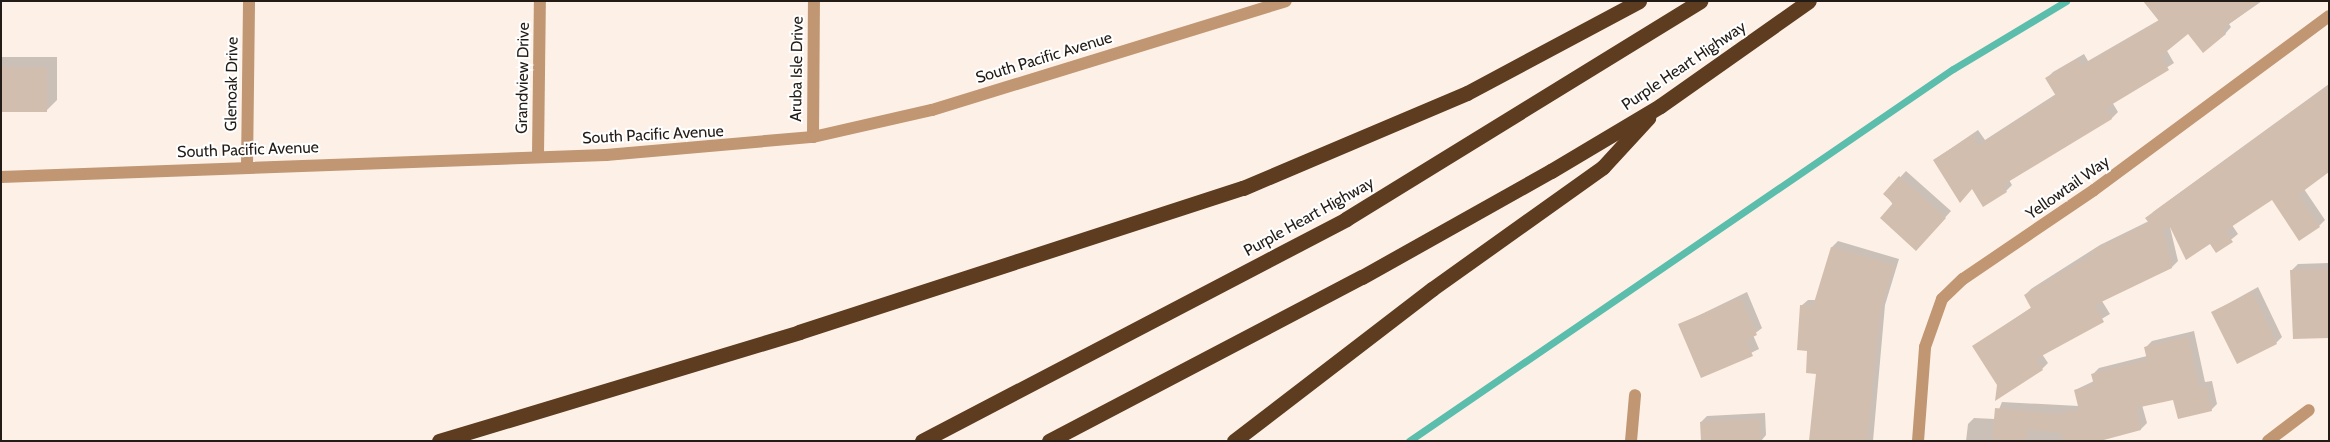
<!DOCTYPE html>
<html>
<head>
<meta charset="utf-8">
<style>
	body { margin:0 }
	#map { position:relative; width:2330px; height:442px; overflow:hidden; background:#fdf0e6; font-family:Cabin,sans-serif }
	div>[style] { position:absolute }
	.shadow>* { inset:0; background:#0003 }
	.stream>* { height:7px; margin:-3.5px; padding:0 3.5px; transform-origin:3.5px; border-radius:3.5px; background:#5bbdac }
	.building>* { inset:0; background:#d2beae }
	.minor>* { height:12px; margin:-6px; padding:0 6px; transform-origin:6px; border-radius:6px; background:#c09673 }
	.highway>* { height:15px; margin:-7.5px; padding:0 7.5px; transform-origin:7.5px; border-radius:7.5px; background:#5d3c20 }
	span { translate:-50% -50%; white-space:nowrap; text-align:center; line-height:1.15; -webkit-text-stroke:4px #fff; paint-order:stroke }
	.street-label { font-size:16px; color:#231c16 }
	.frame { position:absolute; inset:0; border:2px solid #231c16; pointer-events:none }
</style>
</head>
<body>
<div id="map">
	<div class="shadow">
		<i style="clip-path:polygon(2157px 1px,2262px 1px,2229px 24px,2231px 27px,2225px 34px,2188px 32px,2166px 49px,2174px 63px,2112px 102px,2118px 112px,2112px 118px,2009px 180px,2012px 185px,2006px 191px,1983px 205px,1972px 188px,1934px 160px,1978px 130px,1985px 140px,2056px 94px,2047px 78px,2053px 72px,2084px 54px,2088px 61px,2159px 20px)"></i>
		<i style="clip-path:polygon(1px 57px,57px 57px,57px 100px,46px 111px,1px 111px)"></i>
		<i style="clip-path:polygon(2329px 84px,2329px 171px,2304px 189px,2325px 220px,2319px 226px,2272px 198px,2232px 225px,2238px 234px,2216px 252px,2210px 242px,2170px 227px,2178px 261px,2172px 267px,2102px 301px,2110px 314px,2042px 354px,2048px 363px,2042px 369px,1998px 384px,1974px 346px,2032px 307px,2025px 295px,2031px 289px,2100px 245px,2149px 221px,2153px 212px)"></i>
		<i style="clip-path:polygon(1906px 171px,1951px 211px,1922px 243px,1885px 194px)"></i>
		<i style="clip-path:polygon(1838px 241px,1899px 259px,1885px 305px,1873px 441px,1810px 441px,1818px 372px,1801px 306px,1808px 300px,1816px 300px,1832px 247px)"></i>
		<i style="clip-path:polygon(2329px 263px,2329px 337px,2291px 271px,2298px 264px)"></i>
		<i style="clip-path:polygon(2258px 287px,2282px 337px,2276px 343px,2213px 312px)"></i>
		<i style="clip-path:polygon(1747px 292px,1762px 328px,1753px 335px,1759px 349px,1702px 377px,1679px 325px)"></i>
		<i style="clip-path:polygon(2194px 331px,2205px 382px,2212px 381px,2217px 404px,2211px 410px,2174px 398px,2142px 405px,2147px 423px,2141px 429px,2085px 441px,1966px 441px,1968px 424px,1974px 418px,1995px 419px,2002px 402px,2079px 406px,2075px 390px,2094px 381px,2092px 375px,2099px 368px,2147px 356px,2146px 347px,2152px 341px)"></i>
		<i style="clip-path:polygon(1765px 413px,1766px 435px,1761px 441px,1701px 422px,1707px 416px)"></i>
	</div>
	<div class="stream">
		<i style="left:1409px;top:441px;width:659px;rotate:-34.37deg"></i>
		<i style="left:1953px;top:69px;width:132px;rotate:-31deg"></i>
	</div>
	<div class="building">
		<i style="clip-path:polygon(2143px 1px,2261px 1px,2222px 29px,2226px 34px,2203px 53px,2188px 34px,2161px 56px,2169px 70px,2106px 108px,2112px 119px,2003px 185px,2007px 192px,1983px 207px,1972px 189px,1960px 203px,1933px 160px,1972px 135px,1978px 146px,2056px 96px,2045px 78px,2077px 59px,2082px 66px,2159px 21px)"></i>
		<i style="clip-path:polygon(1px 67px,47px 67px,47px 112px,1px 112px)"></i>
		<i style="clip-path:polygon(2329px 85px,2329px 172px,2298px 195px,2320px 227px,2299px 241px,2272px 200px,2225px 231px,2233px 242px,2216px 253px,2210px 244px,2186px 260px,2170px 227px,2163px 229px,2172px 268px,2095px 305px,2104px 322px,2036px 359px,2043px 370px,1995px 401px,1997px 385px,1972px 346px,2031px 308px,2024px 295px,2094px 254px,2092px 251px,2149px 223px,2145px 218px)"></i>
		<i style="clip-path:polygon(1899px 176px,1946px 218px,1916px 251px,1880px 218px,1893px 203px,1883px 194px)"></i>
		<i style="clip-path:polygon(1831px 247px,1894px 265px,1880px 312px,1867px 441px,1809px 441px,1816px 374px,1806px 373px,1807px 351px,1797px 350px,1800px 305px,1813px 306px)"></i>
		<i style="clip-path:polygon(2329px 269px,2329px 338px,2293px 339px,2290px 270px)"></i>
		<i style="clip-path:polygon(2252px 292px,2277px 344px,2237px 364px,2211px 312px)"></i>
		<i style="clip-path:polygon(1741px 298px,1757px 335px,1746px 340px,1753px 356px,1701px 378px,1678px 324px)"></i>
		<i style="clip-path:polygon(2188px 337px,2199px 388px,2206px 386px,2212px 411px,2178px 419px,2173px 400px,2136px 408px,2141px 430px,2100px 441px,2063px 441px,2062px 433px,2028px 430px,2027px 441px,1992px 441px,1995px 408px,2056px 414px,2079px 410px,2074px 390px,2094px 385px,2091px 374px,2147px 360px,2144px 347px)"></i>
		<i style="clip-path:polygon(1759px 419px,1761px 441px,1701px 441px,1700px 422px)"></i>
	</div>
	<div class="minor">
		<i style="left:813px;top:137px;width:136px;rotate:-89.6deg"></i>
		<i style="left:538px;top:155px;width:154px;rotate:-89.3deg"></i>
		<i style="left:247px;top:167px;width:166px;rotate:-89.3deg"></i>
		<i style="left:1px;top:177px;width:605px;rotate:-2.08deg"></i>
		<i style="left:606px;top:155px;width:208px;rotate:-5deg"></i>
		<i style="left:813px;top:137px;width:122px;rotate:-12.8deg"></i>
		<i style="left:932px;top:110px;width:370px;rotate:-17.1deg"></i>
		<i style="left:1631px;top:441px;width:46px;rotate:-85deg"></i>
		<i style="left:1918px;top:441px;width:94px;rotate:-85.7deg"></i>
		<i style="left:1925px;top:347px;width:51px;rotate:-70.5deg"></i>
		<i style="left:1942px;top:299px;width:29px;rotate:-44deg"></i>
		<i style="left:1963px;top:279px;width:158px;rotate:-34.2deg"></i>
		<i style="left:2094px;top:190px;width:292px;rotate:-36.5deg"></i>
		<i style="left:2268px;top:441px;width:51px;rotate:-37.1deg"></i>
	</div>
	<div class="highway">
		<i style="left:439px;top:441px;width:376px;rotate:-16.8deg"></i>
		<i style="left:799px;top:332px;width:467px;rotate:-18deg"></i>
		<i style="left:1243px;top:188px;width:243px;rotate:-23deg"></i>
		<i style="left:1467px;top:93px;width:195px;rotate:-28.1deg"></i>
		<i style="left:922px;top:441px;width:479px;rotate:-27.6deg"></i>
		<i style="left:1346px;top:219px;width:416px;rotate:-31.6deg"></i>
		<i style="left:1049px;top:441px;width:353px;rotate:-27.7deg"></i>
		<i style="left:1362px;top:277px;width:217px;rotate:-29.3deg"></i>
		<i style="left:1551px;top:171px;width:127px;rotate:-30.8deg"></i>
		<i style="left:1660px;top:106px;width:182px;rotate:-35.2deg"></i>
		<i style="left:1234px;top:441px;width:250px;rotate:-37.5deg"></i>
		<i style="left:1432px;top:289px;width:210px;rotate:-35.5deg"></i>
		<i style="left:1603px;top:167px;width:67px;rotate:-47.4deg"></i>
	</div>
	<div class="street-label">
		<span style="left:1044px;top:58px;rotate:-17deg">South Pacific Avenue</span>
		<span style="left:1684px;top:66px;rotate:-34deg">Purple Heart Highway</span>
		<span style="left:797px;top:69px;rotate:-89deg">Aruba Isle Drive</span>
		<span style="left:523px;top:78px;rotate:-89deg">Grandview Drive</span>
		<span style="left:232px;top:84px;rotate:-89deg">Glenoak Drive</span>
		<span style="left:653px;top:135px;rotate:-3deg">South Pacific Avenue</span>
		<span style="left:248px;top:150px;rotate:-2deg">South Pacific Avenue</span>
		<span style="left:2068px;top:188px;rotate:-35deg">Yellowtail Way</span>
		<span style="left:1309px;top:217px;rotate:-29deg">Purple Heart Highway</span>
	</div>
	<div class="frame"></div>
</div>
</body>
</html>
